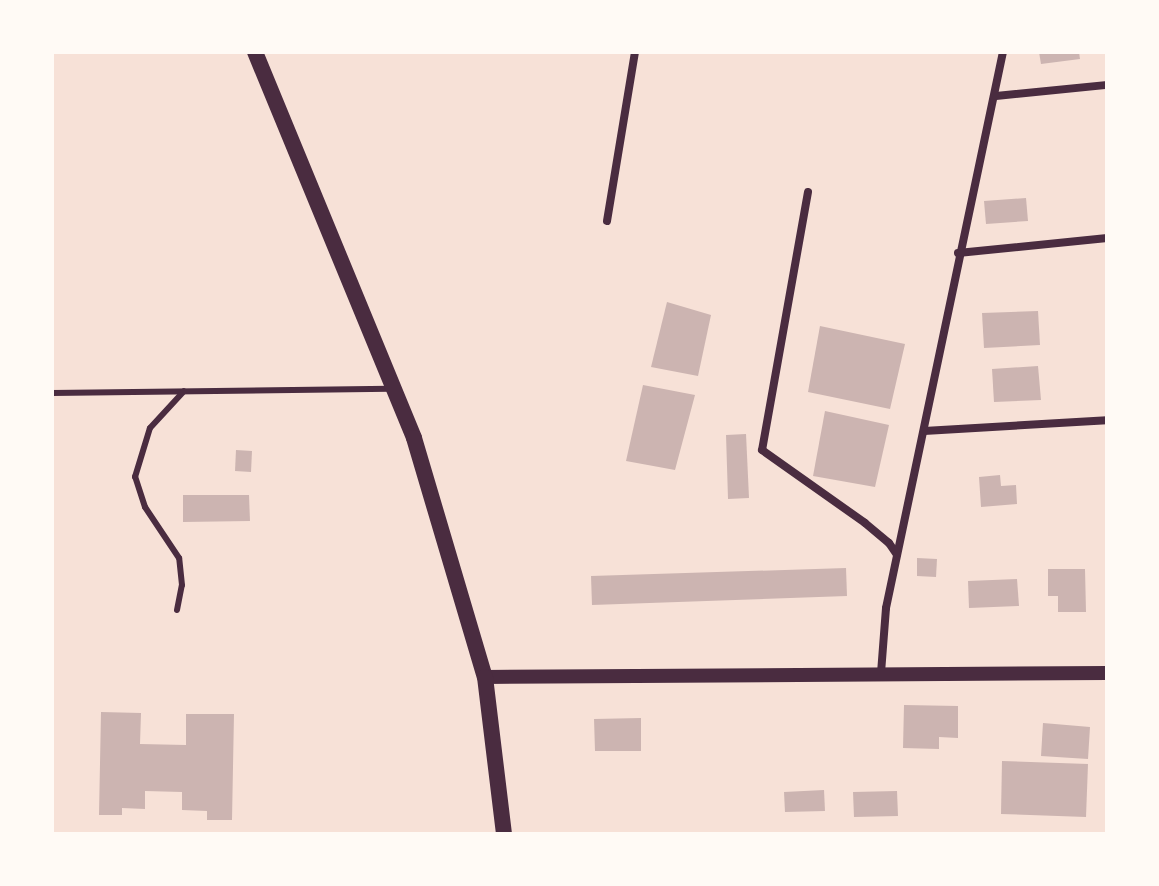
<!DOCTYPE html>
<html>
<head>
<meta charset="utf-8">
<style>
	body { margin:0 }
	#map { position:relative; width:1159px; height:886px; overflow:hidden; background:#f7e1d7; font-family:Raleway,sans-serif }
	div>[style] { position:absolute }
	.building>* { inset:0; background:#ccb4b1 }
	.service>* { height:6px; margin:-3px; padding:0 3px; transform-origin:3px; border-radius:3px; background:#4a2c40 }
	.minor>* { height:8px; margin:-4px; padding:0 4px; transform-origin:4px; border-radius:4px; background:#4a2c40 }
	.tertiary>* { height:14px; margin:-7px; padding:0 7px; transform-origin:7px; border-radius:7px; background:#4a2c40 }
	.secondary>* { height:16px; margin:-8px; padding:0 8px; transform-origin:8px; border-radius:8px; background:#4a2c40 }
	span { translate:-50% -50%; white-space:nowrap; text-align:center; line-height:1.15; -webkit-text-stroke:7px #fffaf5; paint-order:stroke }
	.frame { position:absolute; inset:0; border:54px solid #fffaf5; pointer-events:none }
</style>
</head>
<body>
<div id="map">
	<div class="building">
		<i style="clip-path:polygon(1039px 52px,1079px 52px,1080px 59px,1041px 64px)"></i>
		<i style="clip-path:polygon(1026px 198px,1028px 221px,986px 224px,984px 201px)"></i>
		<i style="clip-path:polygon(667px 302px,711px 315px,698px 376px,651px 367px)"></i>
		<i style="clip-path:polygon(1038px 311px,1040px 345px,984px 348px,982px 313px)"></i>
		<i style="clip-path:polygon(820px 326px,905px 344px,890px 409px,808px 392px)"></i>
		<i style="clip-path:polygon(1038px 366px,1041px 400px,994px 402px,992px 369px)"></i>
		<i style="clip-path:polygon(643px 385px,695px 395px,675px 470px,626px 461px)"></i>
		<i style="clip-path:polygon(825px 411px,889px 425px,875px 487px,813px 476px)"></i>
		<i style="clip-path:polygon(746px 434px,749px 498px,728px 499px,726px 435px)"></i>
		<i style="clip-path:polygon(236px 450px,252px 451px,251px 472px,235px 471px)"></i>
		<i style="clip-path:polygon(1000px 475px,1001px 486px,1016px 485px,1017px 504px,981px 507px,979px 477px)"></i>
		<i style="clip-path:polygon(183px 495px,249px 495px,250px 521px,183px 522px)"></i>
		<i style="clip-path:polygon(917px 558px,937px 559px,936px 577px,917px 576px)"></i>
		<i style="clip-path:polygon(846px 568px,847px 596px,592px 605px,591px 576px)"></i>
		<i style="clip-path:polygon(1048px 569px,1085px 569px,1086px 612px,1058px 612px,1058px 596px,1048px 596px)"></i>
		<i style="clip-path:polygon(1017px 579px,1019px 606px,969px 608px,968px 581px)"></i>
		<i style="clip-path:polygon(904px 705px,958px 706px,958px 738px,939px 737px,939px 749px,903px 748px)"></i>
		<i style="clip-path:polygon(101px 712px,141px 713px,140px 744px,186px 745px,186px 714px,234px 714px,232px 820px,207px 820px,207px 811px,182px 810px,182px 792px,145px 791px,145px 809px,122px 808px,122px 815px,99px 815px)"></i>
		<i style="clip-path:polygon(641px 718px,641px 751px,595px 751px,594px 719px)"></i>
		<i style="clip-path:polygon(1043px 723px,1090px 727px,1088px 759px,1041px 756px)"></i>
		<i style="clip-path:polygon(1002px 761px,1088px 764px,1086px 817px,1001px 814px)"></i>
		<i style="clip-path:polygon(824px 790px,825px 811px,785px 812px,784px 792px)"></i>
		<i style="clip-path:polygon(897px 791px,898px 816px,854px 817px,853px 792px)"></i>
	</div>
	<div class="service">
		<i style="left:52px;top:393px;width:338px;rotate:-0.7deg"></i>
		<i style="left:177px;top:610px;width:25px;rotate:-79deg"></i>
		<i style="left:182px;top:585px;width:27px;rotate:-96deg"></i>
		<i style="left:179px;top:558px;width:61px;rotate:-123.7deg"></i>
		<i style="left:145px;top:507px;width:32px;rotate:-108deg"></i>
		<i style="left:135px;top:477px;width:51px;rotate:-73deg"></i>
		<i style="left:150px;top:428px;width:50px;rotate:-47.4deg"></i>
	</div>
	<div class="minor">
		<i style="left:996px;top:96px;width:112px;rotate:-5.7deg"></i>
		<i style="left:808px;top:192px;width:262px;rotate:100.1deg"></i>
		<i style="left:762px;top:450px;width:126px;rotate:35.3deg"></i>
		<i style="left:865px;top:523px;width:31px;rotate:40deg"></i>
		<i style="left:889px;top:543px;width:14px;rotate:56deg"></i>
		<i style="left:607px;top:221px;width:171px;rotate:-80.6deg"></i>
		<i style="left:958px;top:253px;width:150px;rotate:-5.7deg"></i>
		<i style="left:924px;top:431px;width:183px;rotate:-3.4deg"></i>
		<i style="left:881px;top:673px;width:65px;rotate:-85.6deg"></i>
		<i style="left:886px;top:608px;width:568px;rotate:-78.12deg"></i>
	</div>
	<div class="tertiary">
		<i style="left:485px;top:677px;width:622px;rotate:-0.37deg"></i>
	</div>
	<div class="secondary">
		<i style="left:255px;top:52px;width:417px;rotate:67.6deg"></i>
		<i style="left:414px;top:438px;width:249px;rotate:73.5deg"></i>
		<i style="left:485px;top:677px;width:158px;rotate:83.1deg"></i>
	</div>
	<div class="frame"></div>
</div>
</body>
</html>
